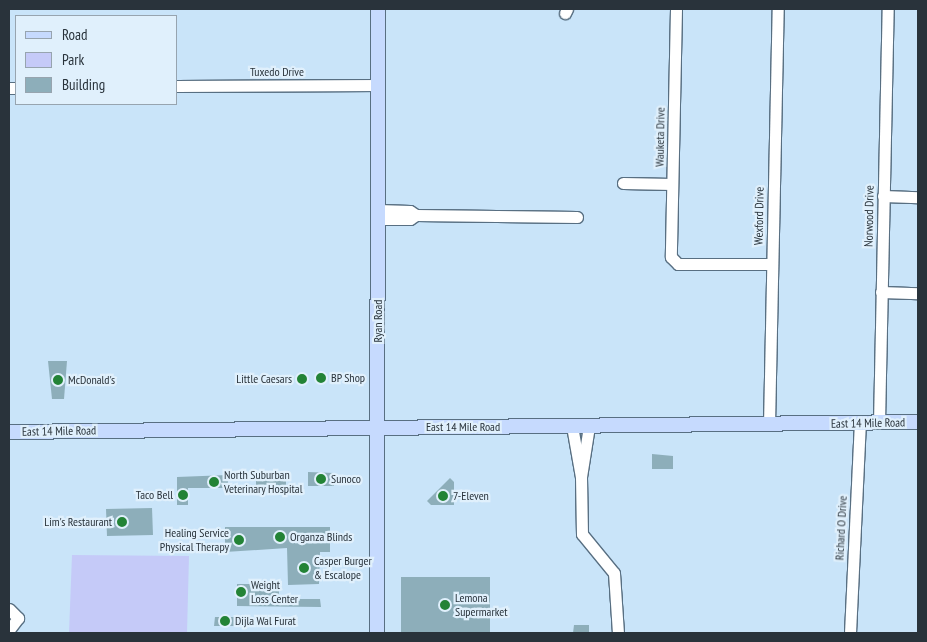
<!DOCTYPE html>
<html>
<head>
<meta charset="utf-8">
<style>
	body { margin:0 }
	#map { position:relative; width:927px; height:642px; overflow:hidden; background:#c9e4f9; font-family:"PT Sans Narrow",sans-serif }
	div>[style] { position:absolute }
	.green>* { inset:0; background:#c5caf8 }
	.building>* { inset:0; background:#8daeba }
	.roads { filter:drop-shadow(1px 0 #586f82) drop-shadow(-1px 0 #586f82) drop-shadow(0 1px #586f82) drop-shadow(0 -1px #586f82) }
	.minor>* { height:11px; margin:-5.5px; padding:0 5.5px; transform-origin:5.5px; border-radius:5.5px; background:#fff }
	.major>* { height:14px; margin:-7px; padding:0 7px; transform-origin:7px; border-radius:7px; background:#c6dafe }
	.dots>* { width:14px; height:14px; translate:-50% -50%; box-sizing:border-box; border:2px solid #e0f0fc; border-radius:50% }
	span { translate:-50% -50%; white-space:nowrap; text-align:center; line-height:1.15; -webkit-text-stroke:4.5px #e0f0fc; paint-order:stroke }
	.street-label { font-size:12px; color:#29333b }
	.poi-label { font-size:12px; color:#29333b }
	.left { translate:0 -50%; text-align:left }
	.right { translate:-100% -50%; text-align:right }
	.frame { position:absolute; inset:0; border:10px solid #29333b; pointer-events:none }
	.legend { position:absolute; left:15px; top:15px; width:162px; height:90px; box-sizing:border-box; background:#e0f0fc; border:1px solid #97a4af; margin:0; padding:6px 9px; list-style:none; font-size:15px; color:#29333b }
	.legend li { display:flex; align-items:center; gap:10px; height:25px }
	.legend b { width:25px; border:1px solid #97a4af }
</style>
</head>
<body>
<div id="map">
	<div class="green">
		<i style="clip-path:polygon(72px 555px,189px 556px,187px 633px,69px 633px)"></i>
	</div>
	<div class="building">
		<i style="clip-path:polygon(48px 361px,67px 361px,64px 399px,52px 399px)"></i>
		<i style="clip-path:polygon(652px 454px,673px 456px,673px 469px,652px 469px)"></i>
		<i style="clip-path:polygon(308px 472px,334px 473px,334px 486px,308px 486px)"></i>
		<i style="clip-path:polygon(228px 475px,228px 488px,188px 488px,188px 505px,177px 505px,177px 477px)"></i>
		<i style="clip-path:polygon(256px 476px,286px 476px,286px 488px,256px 488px)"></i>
		<i style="clip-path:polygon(450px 478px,454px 482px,454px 505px,431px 505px,427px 501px)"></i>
		<i style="clip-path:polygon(152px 508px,153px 535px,107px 536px,106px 509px)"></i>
		<i style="clip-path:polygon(225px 527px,330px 527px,330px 552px,320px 552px,319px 584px,288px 585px,287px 548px,225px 552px)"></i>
		<i style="clip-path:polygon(401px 577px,490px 577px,490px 633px,401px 633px)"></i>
		<i style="clip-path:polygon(237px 584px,279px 584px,279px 599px,320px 599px,321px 607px,237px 606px)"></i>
		<i style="clip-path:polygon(215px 617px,236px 617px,235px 626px,214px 626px)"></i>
		<i style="clip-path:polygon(574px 625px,589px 625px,589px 633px,573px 633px)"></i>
	</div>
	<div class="roads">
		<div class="minor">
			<i style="left:676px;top:9px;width:248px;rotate:91.2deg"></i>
			<i style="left:671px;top:257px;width:10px;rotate:45deg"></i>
			<i style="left:678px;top:264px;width:94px"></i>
			<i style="left:565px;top:13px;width:4px;rotate:-63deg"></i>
			<i style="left:176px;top:86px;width:203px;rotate:-0.3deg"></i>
			<i style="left:9px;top:88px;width:7px"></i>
			<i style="left:623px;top:183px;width:49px;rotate:1.2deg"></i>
			<i style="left:883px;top:196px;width:35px;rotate:2deg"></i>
			<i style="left:378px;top:210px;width:32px;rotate:2deg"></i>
			<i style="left:410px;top:211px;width:7px;rotate:34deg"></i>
			<i style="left:416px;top:215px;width:161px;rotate:0.7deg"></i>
			<i style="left:378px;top:219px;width:32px"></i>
			<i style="left:410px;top:219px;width:7px;rotate:-34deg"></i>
			<i style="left:881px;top:292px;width:37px;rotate:2deg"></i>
			<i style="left:879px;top:423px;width:414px;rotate:-88.8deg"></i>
			<i style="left:769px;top:424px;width:415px;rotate:-88.8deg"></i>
			<i style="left:572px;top:426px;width:52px;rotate:80deg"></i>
			<i style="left:581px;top:477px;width:52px;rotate:-81.1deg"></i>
			<i style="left:581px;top:477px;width:57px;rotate:89deg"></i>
			<i style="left:582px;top:534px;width:50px;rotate:50.6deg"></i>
			<i style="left:614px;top:573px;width:60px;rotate:86.2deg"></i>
			<i style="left:9px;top:609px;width:13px;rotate:45deg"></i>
			<i style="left:18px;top:618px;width:15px;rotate:127deg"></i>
			<i style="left:850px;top:633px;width:210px;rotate:-87.3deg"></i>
		</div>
		<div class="major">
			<i style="left:9px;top:432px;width:909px;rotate:-0.63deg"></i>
			<i style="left:377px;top:633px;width:624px;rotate:-89.91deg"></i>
		</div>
	</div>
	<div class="dots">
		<i style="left:321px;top:378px;background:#238336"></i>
		<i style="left:302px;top:379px;background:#238336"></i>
		<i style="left:58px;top:380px;background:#238336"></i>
		<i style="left:321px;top:479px;background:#238336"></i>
		<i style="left:214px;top:482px;background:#238336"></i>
		<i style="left:183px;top:495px;background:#238336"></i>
		<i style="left:443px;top:496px;background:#238336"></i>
		<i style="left:122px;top:522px;background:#238336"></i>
		<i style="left:280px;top:537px;background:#238336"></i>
		<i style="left:239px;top:540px;background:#238336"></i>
		<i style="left:304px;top:568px;background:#238336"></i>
		<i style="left:241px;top:592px;background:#238336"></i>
		<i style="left:445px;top:605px;background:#238336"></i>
		<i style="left:225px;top:621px;background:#238336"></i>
	</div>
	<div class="street-label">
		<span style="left:277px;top:72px">Tuxedo Drive</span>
		<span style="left:660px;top:137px;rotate:-89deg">Wauketa Drive</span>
		<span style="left:759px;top:216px;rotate:-89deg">Wexford Drive</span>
		<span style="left:869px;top:216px;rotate:-89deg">Norwood Drive</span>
		<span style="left:378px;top:321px;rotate:-90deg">Ryan Road</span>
		<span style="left:868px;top:423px;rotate:-1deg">East 14 Mile Road</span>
		<span style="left:463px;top:427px">East 14 Mile Road</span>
		<span style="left:59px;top:431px;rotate:-1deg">East 14 Mile Road</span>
		<span style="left:841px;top:528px;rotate:-87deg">Richard O Drive</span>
	</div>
	<div class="poi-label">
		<span class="left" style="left:331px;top:378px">BP Shop</span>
		<span class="right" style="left:292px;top:379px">Little Caesars</span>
		<span class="left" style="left:68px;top:380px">McDonald's</span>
		<span class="left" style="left:224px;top:482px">North Suburban<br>Veterinary Hospital</span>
		<span class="left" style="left:331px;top:479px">Sunoco</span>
		<span class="right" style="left:173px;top:495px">Taco Bell</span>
		<span class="left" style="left:453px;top:496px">7-Eleven</span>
		<span class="right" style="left:112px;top:522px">Lim's Restaurant</span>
		<span class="right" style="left:229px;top:540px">Healing Service<br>Physical Therapy</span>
		<span class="left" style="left:290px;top:537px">Organza Blinds</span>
		<span class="left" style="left:314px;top:568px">Casper Burger<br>&amp; Escalope</span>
		<span class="left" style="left:251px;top:592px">Weight<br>Loss Center</span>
		<span class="left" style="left:455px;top:605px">Lemona<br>Supermarket</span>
		<span class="left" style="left:235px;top:621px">Dijla Wal Furat</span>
	</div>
	<div class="frame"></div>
	<ul class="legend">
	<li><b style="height:6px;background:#c6dafe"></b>Road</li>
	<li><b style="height:14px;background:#c5caf8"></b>Park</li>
	<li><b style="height:14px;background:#8daeba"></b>Building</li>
	</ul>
</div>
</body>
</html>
